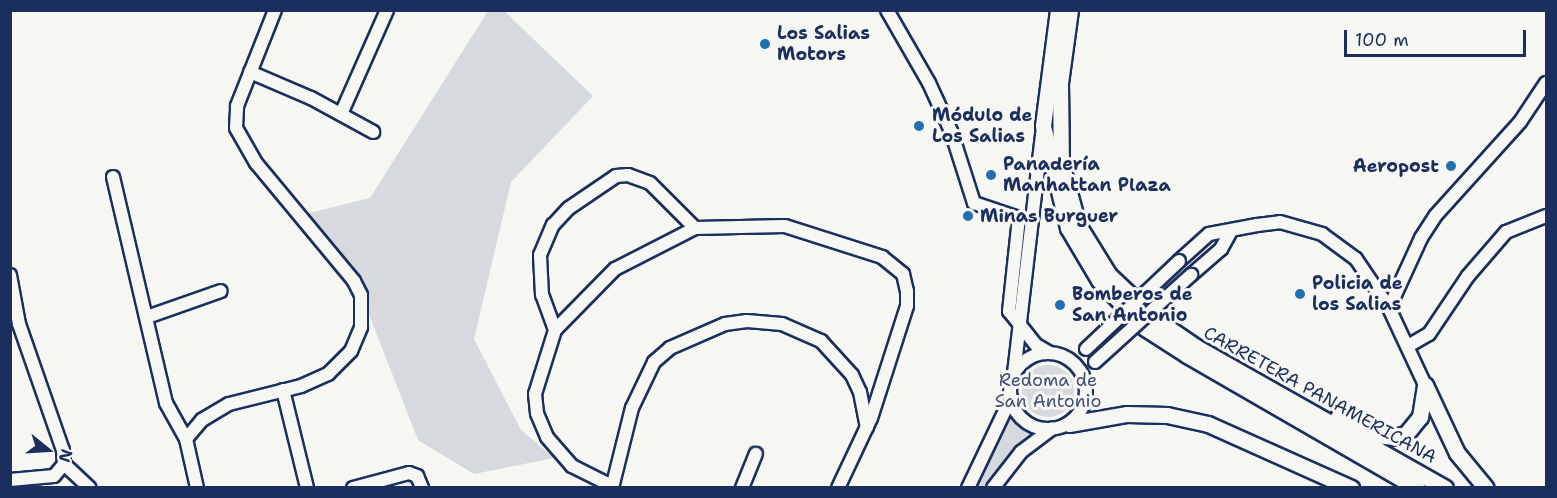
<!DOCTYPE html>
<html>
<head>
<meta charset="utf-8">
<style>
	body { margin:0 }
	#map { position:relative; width:1557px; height:498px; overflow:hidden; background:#f6f6f2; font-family:"Shantell Sans",sans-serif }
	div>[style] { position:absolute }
	.green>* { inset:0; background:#d6d9dd }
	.round { border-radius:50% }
	.roads { filter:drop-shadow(2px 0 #1b2f5e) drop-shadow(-2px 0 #1b2f5e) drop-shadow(0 2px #1b2f5e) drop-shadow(0 -2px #1b2f5e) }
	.minor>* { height:12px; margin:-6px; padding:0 6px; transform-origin:6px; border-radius:6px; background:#f6f6f2 }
	.minor>.ring { margin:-6px; padding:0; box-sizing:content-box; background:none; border:12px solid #f6f6f2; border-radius:50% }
	.major>* { height:15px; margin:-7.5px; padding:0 7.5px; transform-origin:7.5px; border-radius:7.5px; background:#f6f6f2 }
	.bridges { filter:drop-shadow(2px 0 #1b2f5e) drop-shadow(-2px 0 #1b2f5e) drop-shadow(0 2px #1b2f5e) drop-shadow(0 -2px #1b2f5e) }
	.minor-bridge>* { height:12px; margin:-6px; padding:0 6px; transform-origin:6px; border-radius:6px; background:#f6f6f2 }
	.dots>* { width:16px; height:16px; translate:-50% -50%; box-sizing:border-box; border:3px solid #f6f6f2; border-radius:50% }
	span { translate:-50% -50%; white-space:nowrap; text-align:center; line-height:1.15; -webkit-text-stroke:6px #f6f6f2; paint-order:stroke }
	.poi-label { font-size:18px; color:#1b2f5e; font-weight:700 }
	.left { translate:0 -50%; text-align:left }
	.right { translate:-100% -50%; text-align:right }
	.park-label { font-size:18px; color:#405177 }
	.street-label { font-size:18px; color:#1b2f5e }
	.frame { position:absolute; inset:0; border:12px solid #1b2f5e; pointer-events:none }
	.north { position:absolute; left:18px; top:420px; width:60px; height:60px; -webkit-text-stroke:4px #f6f6f2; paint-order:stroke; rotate:108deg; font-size:16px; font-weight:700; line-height:24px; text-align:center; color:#1b2f5e }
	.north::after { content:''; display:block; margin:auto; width:21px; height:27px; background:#1b2f5e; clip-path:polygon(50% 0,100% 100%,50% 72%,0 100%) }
	.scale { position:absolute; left:1344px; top:30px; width:182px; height:27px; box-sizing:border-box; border:3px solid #1b2f5e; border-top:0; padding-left:8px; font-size:18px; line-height:21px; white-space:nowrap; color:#1b2f5e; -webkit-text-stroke:4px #f6f6f2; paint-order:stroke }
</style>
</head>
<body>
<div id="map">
	<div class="green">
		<i style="clip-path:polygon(488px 11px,504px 11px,593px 96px,511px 182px,474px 339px,521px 430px,554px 458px,474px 474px,418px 440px,370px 317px,309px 213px,370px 198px)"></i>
		<i class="round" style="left:1022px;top:365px;width:52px;height:52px"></i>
		<i style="clip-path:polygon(1009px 411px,1025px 430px,1035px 434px,987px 487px,978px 488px)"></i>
	</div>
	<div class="roads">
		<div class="minor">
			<i style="left:887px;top:10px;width:84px;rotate:60.1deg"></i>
			<i style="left:929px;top:83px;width:53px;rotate:65.4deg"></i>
			<i style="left:951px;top:131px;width:76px;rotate:72.3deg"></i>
			<i style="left:974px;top:203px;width:47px;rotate:18.4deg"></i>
			<i style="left:1019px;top:218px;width:13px"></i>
			<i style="left:250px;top:72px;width:66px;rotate:23.1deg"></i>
			<i style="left:311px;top:98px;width:71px;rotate:28.7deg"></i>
			<i style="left:341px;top:114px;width:114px;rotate:-66.1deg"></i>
			<i style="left:113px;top:177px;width:232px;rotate:76.8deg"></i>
			<i style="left:166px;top:403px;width:41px;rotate:60.9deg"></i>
			<i style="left:186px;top:439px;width:50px;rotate:77.3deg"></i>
			<i style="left:1019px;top:218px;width:94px;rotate:96.1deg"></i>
			<i style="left:1009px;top:311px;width:43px;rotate:51.5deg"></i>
			<i style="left:1036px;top:345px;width:16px;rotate:30deg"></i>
			<i style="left:1179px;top:261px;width:40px;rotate:-42deg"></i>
			<i style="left:1209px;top:234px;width:49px;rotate:-10.6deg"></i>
			<i style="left:1257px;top:225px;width:23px;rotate:-7deg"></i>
			<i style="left:1280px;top:222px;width:44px;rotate:15.9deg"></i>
			<i style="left:1322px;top:234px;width:42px;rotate:36.3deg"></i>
			<i style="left:1356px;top:259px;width:59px;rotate:56deg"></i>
			<i style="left:1389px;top:308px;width:85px;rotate:64.9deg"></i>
			<i style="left:10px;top:275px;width:50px;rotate:79.6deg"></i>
			<i style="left:19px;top:324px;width:133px;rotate:70.8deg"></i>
			<i style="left:63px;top:450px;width:14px;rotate:86deg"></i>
			<i style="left:1191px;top:275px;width:40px;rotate:-41deg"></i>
			<i style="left:1221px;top:249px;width:18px;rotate:-61deg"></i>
			<i style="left:1389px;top:308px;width:77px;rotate:-65.4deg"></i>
			<i style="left:1421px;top:238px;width:27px;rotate:-57deg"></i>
			<i style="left:1436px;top:215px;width:125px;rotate:-47.9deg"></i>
			<i style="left:1520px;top:122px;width:47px;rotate:-56.3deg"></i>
			<i style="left:147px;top:317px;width:78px;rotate:-19.4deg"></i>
			<i style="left:555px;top:330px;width:37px;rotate:-110deg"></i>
			<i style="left:542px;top:295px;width:40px;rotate:-92.9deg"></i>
			<i style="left:540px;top:255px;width:33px;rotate:-67deg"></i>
			<i style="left:553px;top:225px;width:23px;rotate:-47deg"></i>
			<i style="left:569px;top:208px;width:57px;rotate:-34.2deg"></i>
			<i style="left:616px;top:176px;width:12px;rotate:-5deg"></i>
			<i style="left:628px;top:175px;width:23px;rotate:20deg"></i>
			<i style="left:650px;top:183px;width:64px;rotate:45deg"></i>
			<i style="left:1408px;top:346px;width:24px;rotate:-30deg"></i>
			<i style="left:1429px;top:334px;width:70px;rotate:-56.1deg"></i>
			<i style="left:1468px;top:276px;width:58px;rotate:-49.2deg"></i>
			<i style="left:1506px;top:232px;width:43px;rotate:-21.8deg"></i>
			<i class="ring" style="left:1010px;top:353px;width:64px;height:64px"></i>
			<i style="left:1014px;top:373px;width:242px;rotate:-83.3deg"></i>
			<i style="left:283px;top:390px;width:101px;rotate:76.2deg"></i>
			<i style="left:186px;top:439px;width:25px;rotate:-50deg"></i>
			<i style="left:202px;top:420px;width:31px;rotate:-31deg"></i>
			<i style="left:229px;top:404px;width:74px;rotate:-14deg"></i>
			<i style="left:301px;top:386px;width:30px;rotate:-24deg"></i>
			<i style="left:328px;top:374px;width:33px;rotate:-45deg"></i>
			<i style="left:351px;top:351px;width:26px;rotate:-67deg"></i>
			<i style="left:361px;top:327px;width:32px;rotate:-90deg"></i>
			<i style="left:361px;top:295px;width:16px;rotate:-117deg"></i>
			<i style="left:354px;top:281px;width:153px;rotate:-129.7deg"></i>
			<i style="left:256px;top:163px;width:40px;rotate:-119.7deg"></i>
			<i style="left:236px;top:128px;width:22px;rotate:-87deg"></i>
			<i style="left:237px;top:106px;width:103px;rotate:-68.4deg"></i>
			<i style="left:64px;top:464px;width:35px;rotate:43deg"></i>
			<i style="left:10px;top:480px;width:44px;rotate:-5.2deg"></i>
			<i style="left:54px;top:476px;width:16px;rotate:-50deg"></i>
			<i style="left:612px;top:486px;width:45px;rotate:-153.4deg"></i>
			<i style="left:572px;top:466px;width:38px;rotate:-131deg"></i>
			<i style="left:547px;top:437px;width:26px;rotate:-113deg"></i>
			<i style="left:537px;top:413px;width:19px;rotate:-96deg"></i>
			<i style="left:535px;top:394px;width:67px;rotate:-72.6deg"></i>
			<i style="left:555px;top:330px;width:86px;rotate:-45.5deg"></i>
			<i style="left:615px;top:269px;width:90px;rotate:-27.1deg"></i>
			<i style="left:695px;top:228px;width:90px;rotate:-1.3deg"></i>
			<i style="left:785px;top:226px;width:102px;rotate:17.7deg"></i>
			<i style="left:882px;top:257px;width:27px;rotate:39deg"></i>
			<i style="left:903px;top:274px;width:17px;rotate:77deg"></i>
			<i style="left:907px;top:291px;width:15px;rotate:90deg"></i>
			<i style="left:907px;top:306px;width:118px;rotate:107.8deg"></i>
			<i style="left:871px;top:418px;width:77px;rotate:115.2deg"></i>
			<i style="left:353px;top:488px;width:58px;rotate:-15deg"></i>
			<i style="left:409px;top:473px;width:9px;rotate:21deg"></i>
			<i style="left:417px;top:476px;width:13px;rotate:67deg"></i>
			<i style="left:612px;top:488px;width:82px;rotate:-76deg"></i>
			<i style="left:632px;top:408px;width:51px;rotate:-64.4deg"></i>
			<i style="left:654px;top:362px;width:21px;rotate:-41deg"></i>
			<i style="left:670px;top:348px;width:60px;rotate:-23.6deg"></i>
			<i style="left:725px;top:324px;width:22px;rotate:-8deg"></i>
			<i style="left:747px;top:321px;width:35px;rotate:5deg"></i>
			<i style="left:782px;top:324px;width:43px;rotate:23.6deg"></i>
			<i style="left:821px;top:341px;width:46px;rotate:47.6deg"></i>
			<i style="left:852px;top:375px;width:19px;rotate:65deg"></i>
			<i style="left:860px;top:392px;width:36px;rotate:79deg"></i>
			<i style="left:742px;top:488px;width:37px;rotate:-68deg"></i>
			<i style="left:968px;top:488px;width:100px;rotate:-64.5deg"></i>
			<i style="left:993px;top:488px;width:46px;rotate:-52.1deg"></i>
			<i style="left:1021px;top:452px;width:39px;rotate:-37deg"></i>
		</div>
		<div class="major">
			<i style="left:1058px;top:10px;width:117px;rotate:97.4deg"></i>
			<i style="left:1043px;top:126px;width:105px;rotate:76.2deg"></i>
			<i style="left:1068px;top:228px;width:61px;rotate:59.2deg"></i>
			<i style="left:1099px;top:280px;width:66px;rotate:46.2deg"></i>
			<i style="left:1145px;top:328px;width:50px;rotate:32.7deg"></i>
			<i style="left:1187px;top:355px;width:266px;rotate:30deg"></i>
			<i style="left:1070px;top:10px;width:74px;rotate:97.8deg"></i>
			<i style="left:1060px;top:83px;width:80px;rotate:89.3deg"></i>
			<i style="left:1061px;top:163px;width:64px;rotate:74.7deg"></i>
			<i style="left:1078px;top:225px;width:59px;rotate:58.2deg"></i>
			<i style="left:1109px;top:275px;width:67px;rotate:43.2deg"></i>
			<i style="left:1158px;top:321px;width:46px;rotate:34.4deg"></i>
			<i style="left:1196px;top:347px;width:286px;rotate:29.5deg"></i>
			<i style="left:1425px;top:385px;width:75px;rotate:64.8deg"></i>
			<i style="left:1457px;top:453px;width:45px;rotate:50.4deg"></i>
			<i style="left:1338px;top:417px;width:41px;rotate:25.9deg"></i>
			<i style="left:1375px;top:435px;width:19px;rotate:6deg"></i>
			<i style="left:1394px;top:437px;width:12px;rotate:-14deg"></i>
			<i style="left:1406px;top:434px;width:22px;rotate:-51deg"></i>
			<i style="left:1420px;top:417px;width:32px;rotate:-81deg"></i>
			<i style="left:1069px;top:424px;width:59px;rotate:-9.8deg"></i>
			<i style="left:1127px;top:414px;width:40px;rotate:1.4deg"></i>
			<i style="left:1167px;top:415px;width:42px;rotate:12.4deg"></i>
			<i style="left:1208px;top:424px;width:157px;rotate:24.1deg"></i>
		</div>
	</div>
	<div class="bridges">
		<div class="minor-bridge">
			<i style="left:1086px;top:349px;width:128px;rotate:-43.4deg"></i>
			<i style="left:1095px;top:362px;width:130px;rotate:-42.2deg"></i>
		</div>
	</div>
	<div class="dots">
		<i style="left:765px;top:44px;background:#1f6fb2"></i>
		<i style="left:919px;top:126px;background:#1f6fb2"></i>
		<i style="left:1451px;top:166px;background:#1f6fb2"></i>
		<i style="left:991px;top:175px;background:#1f6fb2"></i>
		<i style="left:968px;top:216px;background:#1f6fb2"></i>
		<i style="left:1300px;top:294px;background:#1f6fb2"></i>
		<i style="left:1060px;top:305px;background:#1f6fb2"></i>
	</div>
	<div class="poi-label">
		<span class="left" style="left:777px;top:44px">Los Salias<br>Motors</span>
		<span class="left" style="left:932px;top:126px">Módulo de<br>Los Salias</span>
		<span class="left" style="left:1003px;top:175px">Panadería<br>Manhattan Plaza</span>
		<span class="right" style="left:1439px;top:166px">Aeropost</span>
		<span class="left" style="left:980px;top:216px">Minas Burguer</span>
		<span class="left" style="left:1312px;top:294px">Policia de<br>los Salias</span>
		<span class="left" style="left:1072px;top:305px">Bomberos de<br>San Antonio</span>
	</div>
	<div class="park-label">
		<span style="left:1048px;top:391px">Redoma de<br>San Antonio</span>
	</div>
	<div class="street-label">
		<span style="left:1320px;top:395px;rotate:29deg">CARRETERA PANAMERICANA</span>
	</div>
	<div class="frame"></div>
	<div class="north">N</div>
	<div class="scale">100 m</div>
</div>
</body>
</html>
